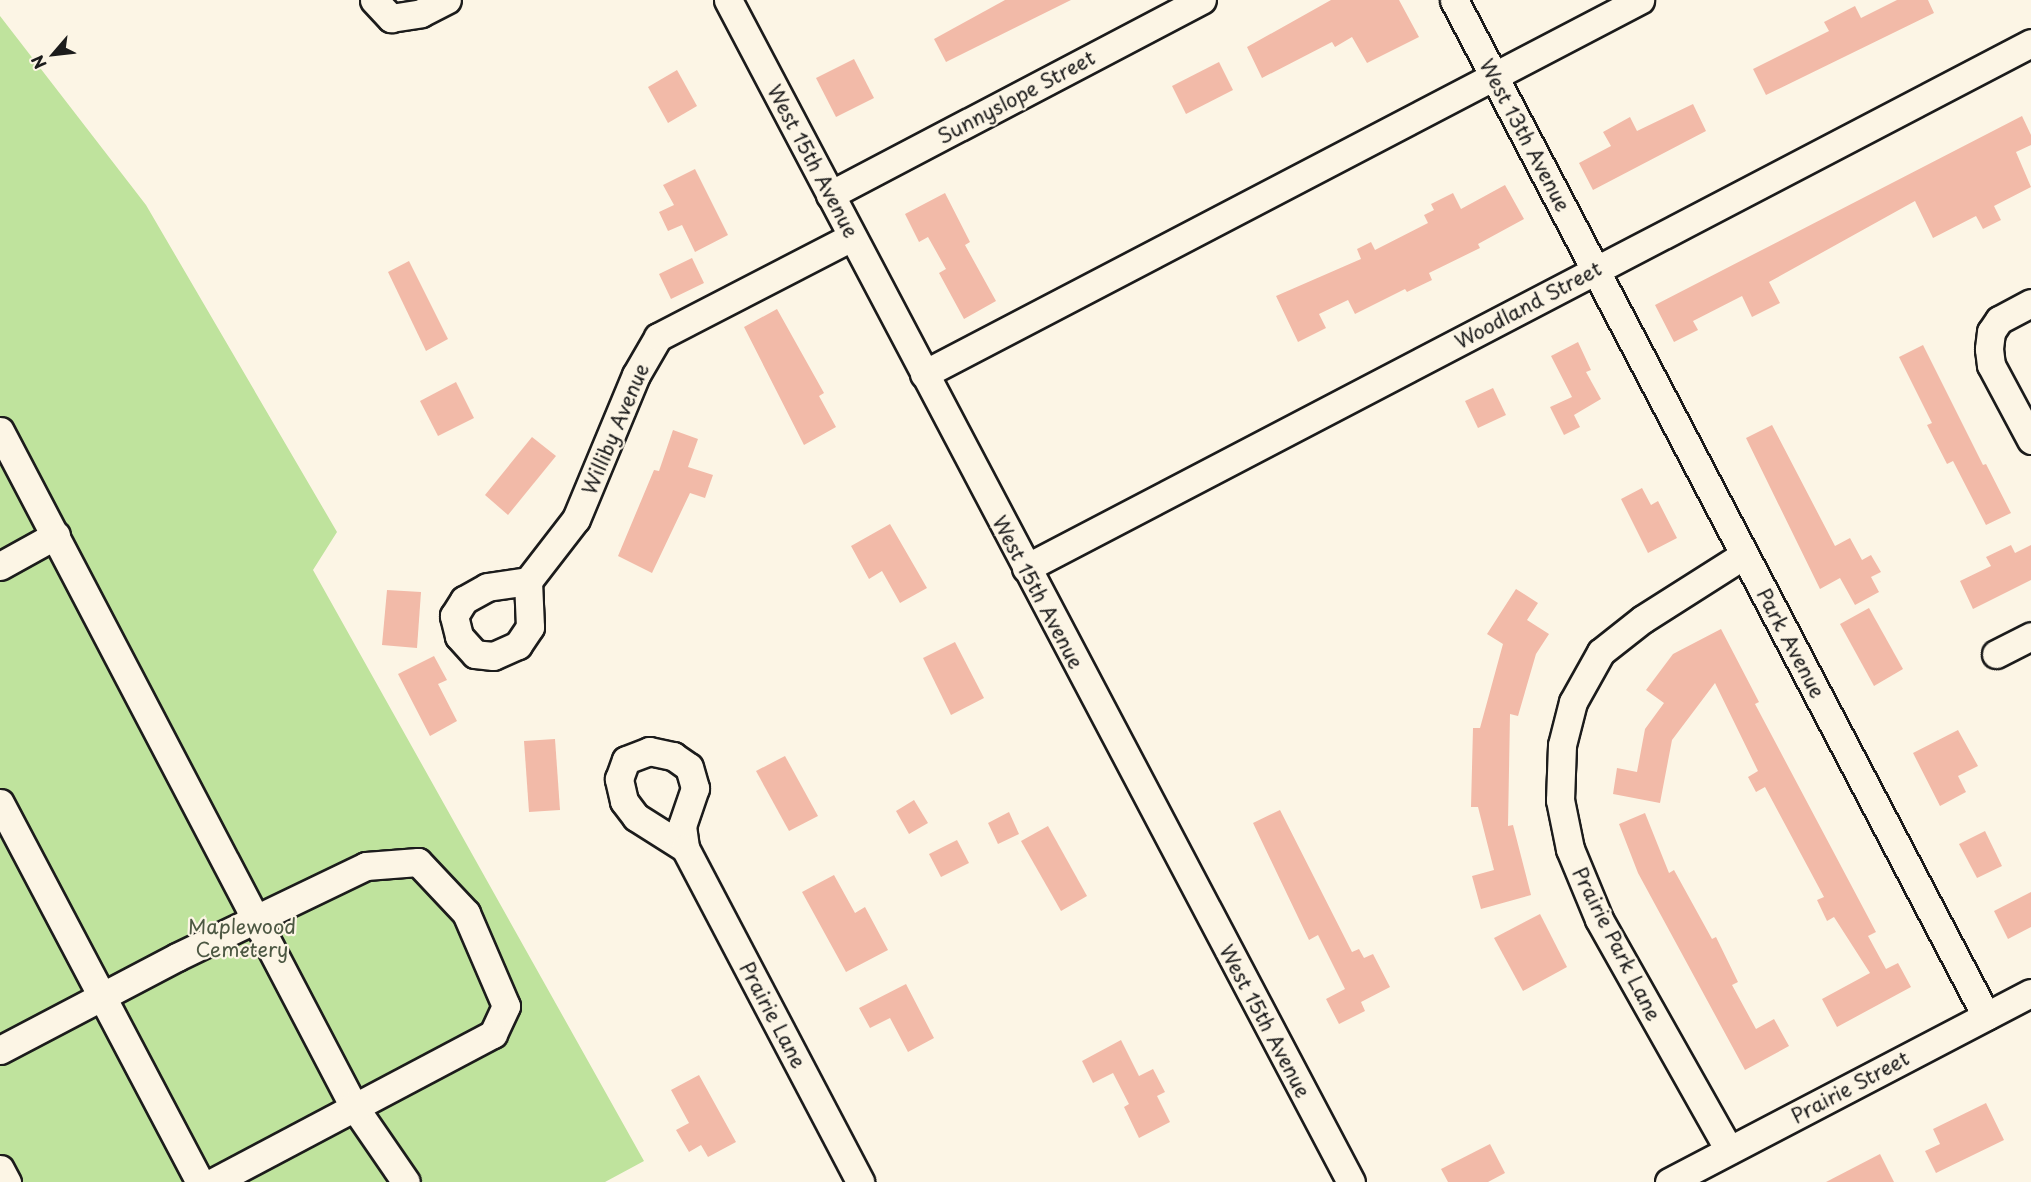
<!DOCTYPE html>
<html>
<head>
<meta charset="utf-8">
<style>
	body { margin:0 }
	#map { position:relative; width:2031px; height:1182px; overflow:hidden; background:#fcf5e5; font-family:"Playpen Sans",sans-serif }
	div>[style] { position:absolute }
	.green>* { inset:0; background:#bfe39d }
	.building>* { inset:0; background:#f2baa8 }
	.roads { filter:drop-shadow(2px 0 #1c1c1c) drop-shadow(-2px 0 #1c1c1c) drop-shadow(0 2px #1c1c1c) drop-shadow(0 -2px #1c1c1c) }
	.minor>* { height:27px; margin:-13.5px; padding:0 13.5px; transform-origin:13.5px; border-radius:13.5px; background:#fcf5e5 }
	span { translate:-50% -50%; white-space:nowrap; text-align:center; line-height:1.15; -webkit-text-stroke:4.5px #fcf5e5; paint-order:stroke }
	.street-label { font-size:20px; color:#1c1c1c }
	.park-label { font-size:20px; color:#4d5843 }
	.north { position:absolute; left:24px; top:24px; width:60px; height:60px; -webkit-text-stroke:4px #fcf5e5; paint-order:stroke; rotate:242deg; font-size:16px; font-weight:700; line-height:24px; text-align:center; color:#1c1c1c }
	.north::after { content:''; display:block; margin:auto; width:21px; height:27px; background:#1c1c1c; clip-path:polygon(50% 0,100% 100%,50% 72%,0 100%) }
</style>
</head>
<body>
<div id="map">
	<div class="green">
		<i style="clip-path:polygon(0 16px,146px 205px,337px 532px,313px 570px,644px 1161px,605px 1182px,0 1182px)"></i>
	</div>
	<div class="building">
		<i style="clip-path:polygon(1005px 0,1071px 0,946px 62px,934px 39px)"></i>
		<i style="clip-path:polygon(1331px 0,1399px 0,1419px 37px,1367px 63px,1352px 37px,1335px 47px,1332px 42px,1262px 78px,1247px 47px)"></i>
		<i style="clip-path:polygon(1897px 0,1928px 0,1934px 13px,1766px 95px,1753px 69px,1829px 31px,1824px 22px,1855px 6px,1861px 18px)"></i>
		<i style="clip-path:polygon(854px 59px,874px 98px,836px 117px,816px 78px)"></i>
		<i style="clip-path:polygon(1219px 62px,1233px 90px,1186px 114px,1172px 86px)"></i>
		<i style="clip-path:polygon(677px 70px,697px 106px,668px 123px,648px 87px)"></i>
		<i style="clip-path:polygon(1693px 104px,1706px 131px,1593px 190px,1579px 163px,1611px 146px,1603px 132px,1630px 117px,1637px 131px)"></i>
		<i style="clip-path:polygon(2022px 116px,2031px 135px,2031px 145px,2016px 152px,2031px 187px,1994px 206px,2001px 220px,1983px 229px,1976px 216px,1933px 238px,1915px 201px,1769px 282px,1780px 303px,1752px 317px,1742px 296px,1693px 321px,1698px 330px,1674px 342px,1655px 305px)"></i>
		<i style="clip-path:polygon(695px 169px,728px 235px,695px 252px,682px 225px,668px 231px,659px 212px,674px 205px,663px 185px)"></i>
		<i style="clip-path:polygon(1505px 185px,1524px 219px,1478px 244px,1480px 248px,1429px 273px,1432px 280px,1407px 292px,1405px 289px,1355px 314px,1348px 300px,1319px 314px,1326px 328px,1298px 342px,1276px 296px,1361px 259px,1357px 249px,1371px 242px,1375px 250px,1428px 223px,1424px 215px,1434px 210px,1431px 204px,1453px 193px,1461px 209px)"></i>
		<i style="clip-path:polygon(945px 193px,970px 242px,965px 245px,996px 301px,964px 319px,939px 273px,946px 269px,928px 237px,919px 242px,905px 214px)"></i>
		<i style="clip-path:polygon(692px 258px,704px 283px,671px 299px,659px 274px)"></i>
		<i style="clip-path:polygon(409px 261px,448px 339px,426px 351px,388px 272px)"></i>
		<i style="clip-path:polygon(777px 309px,824px 393px,819px 396px,836px 427px,804px 445px,744px 327px)"></i>
		<i style="clip-path:polygon(1578px 342px,1591px 370px,1586px 372px,1601px 399px,1574px 415px,1580px 427px,1564px 435px,1550px 407px,1572px 397px,1551px 356px)"></i>
		<i style="clip-path:polygon(1923px 345px,1983px 465px,1986px 464px,2011px 513px,1986px 525px,1953px 461px,1947px 464px,1927px 425px,1932px 423px,1899px 357px)"></i>
		<i style="clip-path:polygon(456px 382px,474px 418px,438px 436px,420px 401px)"></i>
		<i style="clip-path:polygon(1493px 388px,1506px 415px,1478px 428px,1465px 401px)"></i>
		<i style="clip-path:polygon(1772px 425px,1835px 546px,1850px 538px,1862px 560px,1871px 555px,1881px 572px,1871px 577px,1879px 592px,1855px 605px,1840px 578px,1820px 589px,1746px 438px)"></i>
		<i style="clip-path:polygon(673px 430px,698px 439px,688px 467px,713px 475px,705px 498px,690px 493px,652px 573px,618px 556px,654px 470px,659px 471px)"></i>
		<i style="clip-path:polygon(532px 437px,556px 456px,508px 515px,485px 495px)"></i>
		<i style="clip-path:polygon(1642px 488px,1651px 505px,1658px 501px,1677px 538px,1648px 553px,1621px 499px)"></i>
		<i style="clip-path:polygon(890px 524px,927px 588px,900px 603px,882px 571px,869px 579px,851px 546px)"></i>
		<i style="clip-path:polygon(2011px 545px,2015px 553px,2031px 545px,2031px 580px,1973px 609px,1960px 581px,1991px 566px,1986px 557px)"></i>
		<i style="clip-path:polygon(1516px 589px,1538px 603px,1527px 620px,1549px 634px,1536px 654px,1518px 716px,1510px 714px,1508px 826px,1513px 825px,1531px 895px,1481px 909px,1472px 876px,1494px 870px,1478px 807px,1471px 807px,1473px 728px,1480px 728px,1503px 644px,1487px 634px)"></i>
		<i style="clip-path:polygon(387px 590px,421px 592px,417px 648px,382px 645px)"></i>
		<i style="clip-path:polygon(1869px 608px,1903px 669px,1874px 686px,1840px 624px)"></i>
		<i style="clip-path:polygon(1721px 629px,1759px 702px,1755px 704px,1876px 932px,1868px 936px,1886px 969px,1898px 963px,1911px 987px,1837px 1027px,1822px 999px,1870px 973px,1834px 917px,1827px 921px,1817px 900px,1824px 897px,1765px 787px,1756px 792px,1748px 777px,1758px 771px,1715px 683px,1672px 740px,1660px 803px,1613px 794px,1617px 768px,1637px 772px,1645px 729px,1664px 703px,1646px 690px,1673px 654px)"></i>
		<i style="clip-path:polygon(955px 642px,984px 698px,951px 715px,923px 658px)"></i>
		<i style="clip-path:polygon(434px 656px,447px 680px,438px 684px,457px 721px,430px 736px,398px 674px)"></i>
		<i style="clip-path:polygon(1958px 730px,1978px 766px,1958px 776px,1966px 792px,1940px 806px,1913px 753px)"></i>
		<i style="clip-path:polygon(555px 739px,560px 810px,529px 812px,524px 741px)"></i>
		<i style="clip-path:polygon(785px 756px,818px 816px,789px 831px,756px 771px)"></i>
		<i style="clip-path:polygon(914px 800px,928px 823px,909px 834px,896px 811px)"></i>
		<i style="clip-path:polygon(1280px 810px,1352px 952px,1359px 949px,1364px 958px,1373px 954px,1390px 987px,1361px 1002px,1365px 1011px,1339px 1024px,1326px 999px,1345px 989px,1318px 935px,1309px 940px,1253px 823px)"></i>
		<i style="clip-path:polygon(1009px 812px,1019px 834px,998px 844px,988px 823px)"></i>
		<i style="clip-path:polygon(1645px 813px,1669px 873px,1674px 870px,1712px 939px,1716px 937px,1738px 982px,1732px 985px,1756px 1029px,1774px 1019px,1789px 1046px,1745px 1070px,1638px 873px,1619px 824px)"></i>
		<i style="clip-path:polygon(1048px 826px,1087px 896px,1061px 911px,1021px 841px)"></i>
		<i style="clip-path:polygon(1985px 831px,2002px 866px,1977px 878px,1959px 844px)"></i>
		<i style="clip-path:polygon(957px 840px,969px 863px,941px 877px,929px 854px)"></i>
		<i style="clip-path:polygon(834px 875px,855px 913px,865px 907px,888px 950px,846px 972px,802px 892px)"></i>
		<i style="clip-path:polygon(2031px 892px,2031px 927px,2008px 939px,1994px 911px)"></i>
		<i style="clip-path:polygon(1540px 914px,1567px 967px,1523px 991px,1494px 938px)"></i>
		<i style="clip-path:polygon(906px 984px,934px 1038px,908px 1052px,890px 1018px,870px 1028px,859px 1008px)"></i>
		<i style="clip-path:polygon(1121px 1040px,1139px 1076px,1153px 1069px,1165px 1092px,1157px 1096px,1170px 1122px,1139px 1138px,1124px 1107px,1129px 1104px,1113px 1073px,1093px 1083px,1082px 1061px)"></i>
		<i style="clip-path:polygon(699px 1075px,736px 1142px,708px 1157px,701px 1145px,689px 1152px,676px 1130px,689px 1123px,671px 1090px)"></i>
		<i style="clip-path:polygon(1986px 1103px,2004px 1140px,1936px 1173px,1925px 1151px,1940px 1144px,1933px 1129px)"></i>
		<i style="clip-path:polygon(1490px 1144px,1505px 1173px,1488px 1182px,1448px 1182px,1441px 1169px)"></i>
		<i style="clip-path:polygon(1880px 1154px,1894px 1182px,1826px 1182px)"></i>
	</div>
	<div class="roads">
		<div class="minor">
			<i style="left:374px;top:0;width:25px;rotate:47deg"></i>
			<i style="left:391px;top:18px;width:30px;rotate:-9deg"></i>
			<i style="left:421px;top:13px;width:29px;rotate:-27deg"></i>
			<i style="left:728px;top:0;width:1336px;rotate:62.21deg"></i>
			<i style="left:1454px;top:0;width:1147px;rotate:62.36deg"></i>
			<i style="left:830px;top:195px;width:420px;rotate:-27.7deg"></i>
			<i style="left:2031px;top:303px;width:36px;rotate:152deg"></i>
			<i style="left:1999px;top:320px;width:14px;rotate:124deg"></i>
			<i style="left:1991px;top:332px;width:17px;rotate:97deg"></i>
			<i style="left:1989px;top:349px;width:16px;rotate:83deg"></i>
			<i style="left:1991px;top:365px;width:85px;rotate:61.9deg"></i>
			<i style="left:924px;top:374px;width:808px;rotate:-27.58deg"></i>
			<i style="left:0;top:431px;width:761px;rotate:62.36deg"></i>
			<i style="left:353px;top:1105px;width:93px;rotate:55.5deg"></i>
			<i style="left:0;top:566px;width:64px;rotate:-29deg"></i>
			<i style="left:1026px;top:568px;width:1134px;rotate:-27.58deg"></i>
			<i style="left:528px;top:581px;width:78px;rotate:-52.3deg"></i>
			<i style="left:576px;top:519px;width:156px;rotate:-67.4deg"></i>
			<i style="left:636px;top:375px;width:44px;rotate:-59.9deg"></i>
			<i style="left:658px;top:337px;width:218px;rotate:-27.3deg"></i>
			<i style="left:528px;top:581px;width:46px;rotate:87.5deg"></i>
			<i style="left:530px;top:627px;width:22px;rotate:124deg"></i>
			<i style="left:518px;top:645px;width:27px;rotate:156deg"></i>
			<i style="left:493px;top:656px;width:18px;rotate:-174deg"></i>
			<i style="left:475px;top:654px;width:24px;rotate:-132deg"></i>
			<i style="left:459px;top:636px;width:21px;rotate:-104deg"></i>
			<i style="left:454px;top:616px;width:19px;rotate:-58deg"></i>
			<i style="left:464px;top:600px;width:26px;rotate:-29deg"></i>
			<i style="left:487px;top:587px;width:41px;rotate:-8.3deg"></i>
			<i style="left:1996px;top:654px;width:39px;rotate:-27deg"></i>
			<i style="left:0;top:803px;width:429px;rotate:62.2deg"></i>
			<i style="left:685px;top:848px;width:58px;rotate:-147.7deg"></i>
			<i style="left:636px;top:817px;width:20px;rotate:-127deg"></i>
			<i style="left:624px;top:801px;width:23px;rotate:-103deg"></i>
			<i style="left:619px;top:779px;width:20px;rotate:-70deg"></i>
			<i style="left:626px;top:760px;width:25px;rotate:-21deg"></i>
			<i style="left:649px;top:751px;width:25px;rotate:12deg"></i>
			<i style="left:673px;top:756px;width:19px;rotate:35deg"></i>
			<i style="left:689px;top:767px;width:22px;rotate:74deg"></i>
			<i style="left:695px;top:788px;width:40px;rotate:108.9deg"></i>
			<i style="left:682px;top:826px;width:22px;rotate:82deg"></i>
			<i style="left:685px;top:848px;width:377px;rotate:62.3deg"></i>
			<i style="left:0;top:1050px;width:200px;rotate:-27.7deg"></i>
			<i style="left:177px;top:957px;width:210px;rotate:-25.7deg"></i>
			<i style="left:366px;top:866px;width:52px;rotate:-4.4deg"></i>
			<i style="left:418px;top:862px;width:70px;rotate:46.7deg"></i>
			<i style="left:466px;top:913px;width:101px;rotate:66.7deg"></i>
			<i style="left:506px;top:1006px;width:31px;rotate:115deg"></i>
			<i style="left:493px;top:1034px;width:316px;rotate:152.1deg"></i>
			<i style="left:1729px;top:1150px;width:265px;rotate:-119.4deg"></i>
			<i style="left:1599px;top:919px;width:76px;rotate:-112.5deg"></i>
			<i style="left:1570px;top:849px;width:50px;rotate:-101.5deg"></i>
			<i style="left:1560px;top:800px;width:55px;rotate:-87.9deg"></i>
			<i style="left:1562px;top:745px;width:44px;rotate:-75.7deg"></i>
			<i style="left:1573px;top:702px;width:57px;rotate:-60.8deg"></i>
			<i style="left:1601px;top:652px;width:53px;rotate:-38.2deg"></i>
			<i style="left:1643px;top:619px;width:120px;rotate:-32.4deg"></i>
			<i style="left:0;top:1169px;width:15px;rotate:62deg"></i>
			<i style="left:1669px;top:1182px;width:408px;rotate:-27.6deg"></i>
		</div>
	</div>
	<div class="street-label">
		<span style="left:1016px;top:97px;rotate:-28deg">Sunnyslope Street</span>
		<span style="left:1525px;top:135px;rotate:62deg">West 13th Avenue</span>
		<span style="left:813px;top:161px;rotate:62deg">West 15th Avenue</span>
		<span style="left:1528px;top:305px;rotate:-28deg">Woodland Street</span>
		<span style="left:615px;top:429px;rotate:-67deg">Williby Avenue</span>
		<span style="left:1038px;top:592px;rotate:62deg">West 15th Avenue</span>
		<span style="left:1791px;top:643px;rotate:62deg">Park Avenue</span>
		<span style="left:1617px;top:944px;rotate:63deg">Prairie Park Lane</span>
		<span style="left:773px;top:1015px;rotate:62deg">Prairie Lane</span>
		<span style="left:1265px;top:1021px;rotate:62deg">West 15th Avenue</span>
		<span style="left:1850px;top:1087px;rotate:-28deg">Prairie Street</span>
	</div>
	<div class="park-label">
		<span style="left:242px;top:938px">Maplewood<br>Cemetery</span>
	</div>
	<div class="north">N</div>
</div>
</body>
</html>
